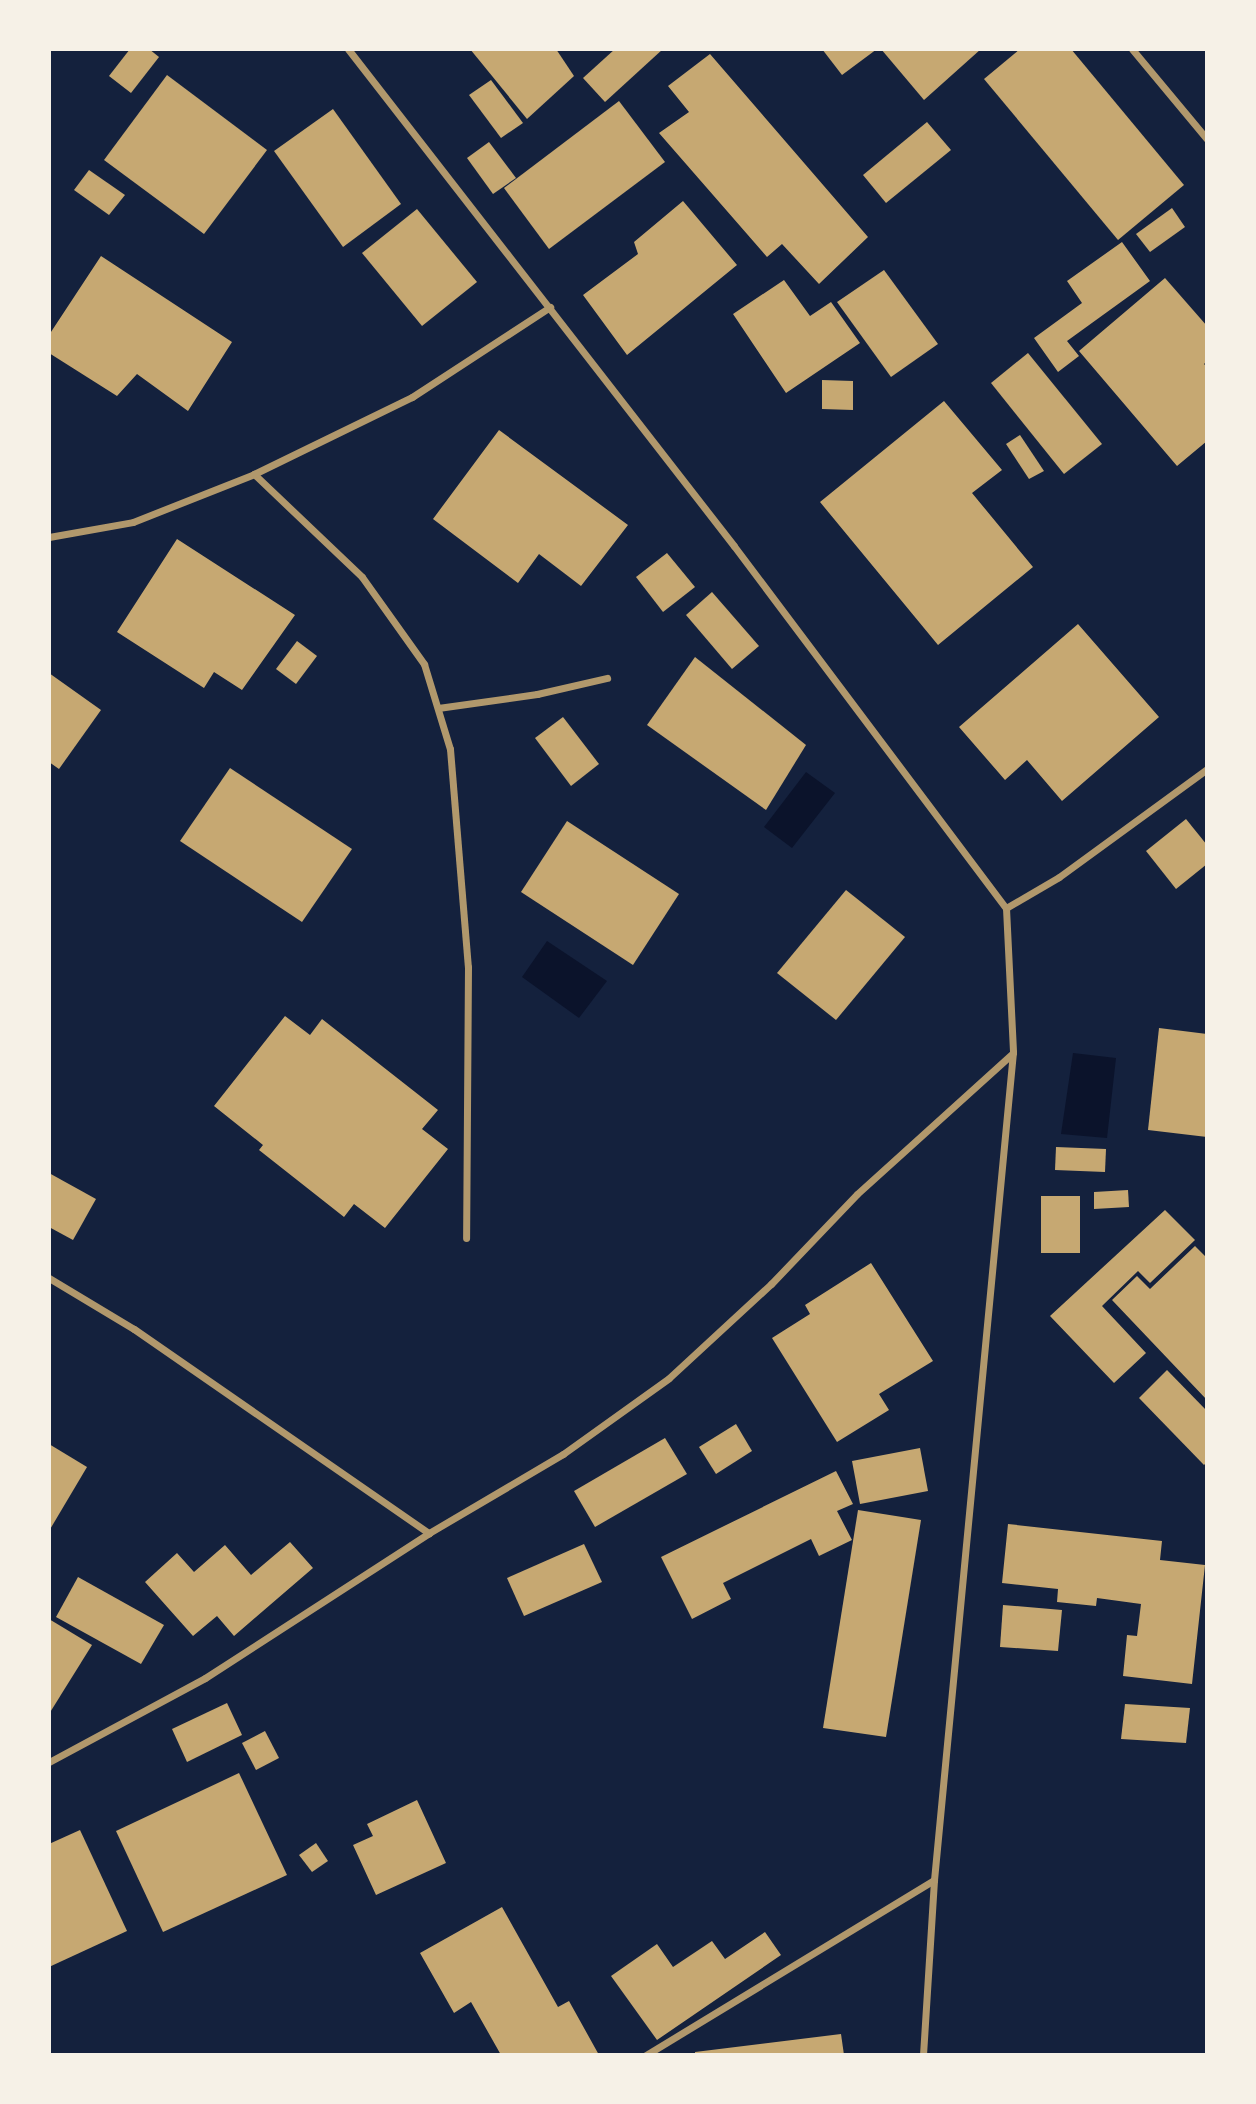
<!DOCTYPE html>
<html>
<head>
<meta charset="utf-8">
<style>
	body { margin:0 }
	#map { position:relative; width:1256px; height:2104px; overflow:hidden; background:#14213d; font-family:"Titillium Web",sans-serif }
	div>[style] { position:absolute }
	.water>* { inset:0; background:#0b132b }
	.building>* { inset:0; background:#c6a872 }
	.minor>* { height:7px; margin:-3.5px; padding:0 3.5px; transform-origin:3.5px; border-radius:3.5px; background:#b1986c }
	span { translate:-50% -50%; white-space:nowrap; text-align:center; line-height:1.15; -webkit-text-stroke:6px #f6f1e7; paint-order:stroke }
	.frame { position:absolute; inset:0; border:51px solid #f6f1e7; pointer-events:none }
</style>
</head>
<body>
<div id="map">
	<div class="water">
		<i style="clip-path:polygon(806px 772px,835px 793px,792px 848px,764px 827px)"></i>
		<i style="clip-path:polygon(547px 941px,607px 981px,579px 1018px,522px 977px)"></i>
		<i style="clip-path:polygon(1073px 1053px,1116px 1058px,1107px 1138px,1061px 1134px)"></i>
	</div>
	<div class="building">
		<i style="clip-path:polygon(130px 49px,149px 49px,159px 57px,131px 93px,109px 76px)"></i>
		<i style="clip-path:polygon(470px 49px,556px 49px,574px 76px,527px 119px)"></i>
		<i style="clip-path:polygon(615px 49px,663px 49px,605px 102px,583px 78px)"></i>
		<i style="clip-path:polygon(822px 49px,877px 49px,842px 75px)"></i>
		<i style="clip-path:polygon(881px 49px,981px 49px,924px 100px)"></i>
		<i style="clip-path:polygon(1020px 49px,1071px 49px,1184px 185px,1118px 240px,984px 79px)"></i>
		<i style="clip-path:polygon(710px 54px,868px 237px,819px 284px,782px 244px,767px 257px,659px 133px,689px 112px,668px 86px)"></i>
		<i style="clip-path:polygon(167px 75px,267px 150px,204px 234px,104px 160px)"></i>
		<i style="clip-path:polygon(491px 80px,523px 123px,501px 138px,469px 95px)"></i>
		<i style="clip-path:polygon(619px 101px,665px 162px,549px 249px,504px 188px)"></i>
		<i style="clip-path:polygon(333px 109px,401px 204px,343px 247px,274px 151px)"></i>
		<i style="clip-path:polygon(927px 122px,951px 150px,886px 203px,863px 175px)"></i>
		<i style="clip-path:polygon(489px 142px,516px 178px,493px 194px,467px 158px)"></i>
		<i style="clip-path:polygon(89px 170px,125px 195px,109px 215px,74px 190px)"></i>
		<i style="clip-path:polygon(683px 201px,737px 265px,627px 355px,583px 295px,638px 254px,634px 242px)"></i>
		<i style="clip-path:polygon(1172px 208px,1185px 227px,1150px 252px,1136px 234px)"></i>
		<i style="clip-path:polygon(417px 209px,477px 282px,422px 326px,362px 253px)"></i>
		<i style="clip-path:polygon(1122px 242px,1150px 281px,1067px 341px,1079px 356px,1058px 372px,1034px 338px,1082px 303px,1067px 281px)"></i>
		<i style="clip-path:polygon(101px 256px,232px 342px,188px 411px,137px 374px,117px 396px,49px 353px,49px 335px)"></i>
		<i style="clip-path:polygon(884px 270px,938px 344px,891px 377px,837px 302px)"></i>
		<i style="clip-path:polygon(1165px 278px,1207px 326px,1207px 361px,1204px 364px,1207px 367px,1207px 441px,1177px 466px,1079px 351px)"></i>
		<i style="clip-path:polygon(784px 280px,810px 316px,831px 302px,860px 343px,786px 393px,733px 314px)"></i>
		<i style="clip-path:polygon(1028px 353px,1102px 444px,1064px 474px,991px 383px)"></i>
		<i style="clip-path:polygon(822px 380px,853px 381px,853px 410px,822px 409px)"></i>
		<i style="clip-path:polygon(944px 401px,1002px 470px,972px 493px,1033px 567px,938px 645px,820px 502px)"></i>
		<i style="clip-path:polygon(499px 430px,628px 525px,581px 586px,539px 554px,518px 583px,433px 519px)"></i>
		<i style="clip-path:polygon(1020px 435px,1044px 471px,1029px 479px,1006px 444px)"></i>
		<i style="clip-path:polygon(177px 539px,295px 615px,242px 690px,214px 672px,204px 688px,117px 632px)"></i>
		<i style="clip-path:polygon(667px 553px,695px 587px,663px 612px,636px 577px)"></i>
		<i style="clip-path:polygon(712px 592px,759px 646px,732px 669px,686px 615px)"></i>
		<i style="clip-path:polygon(1078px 624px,1159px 717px,1062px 801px,1027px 760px,1005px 780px,959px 727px)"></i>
		<i style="clip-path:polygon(297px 641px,317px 656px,296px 684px,276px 669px)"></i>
		<i style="clip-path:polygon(695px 657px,806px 745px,766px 810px,647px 725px)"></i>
		<i style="clip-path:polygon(49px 673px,101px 710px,59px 769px,49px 762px)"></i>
		<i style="clip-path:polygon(563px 717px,599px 764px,571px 786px,535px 738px)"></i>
		<i style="clip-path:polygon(230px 768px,352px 849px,302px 922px,180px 841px)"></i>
		<i style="clip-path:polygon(1186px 819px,1207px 845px,1207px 864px,1176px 889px,1146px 851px)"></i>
		<i style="clip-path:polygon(567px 821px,679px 894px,633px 965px,521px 892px)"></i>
		<i style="clip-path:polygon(846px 890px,905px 937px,836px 1020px,777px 973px)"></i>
		<i style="clip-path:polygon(285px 1016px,310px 1035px,322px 1019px,438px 1110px,422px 1129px,448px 1149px,385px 1228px,354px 1204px,344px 1217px,259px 1150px,263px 1145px,214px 1106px)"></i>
		<i style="clip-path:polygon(1159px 1028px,1207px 1034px,1207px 1137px,1148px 1130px)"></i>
		<i style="clip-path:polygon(1056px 1147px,1106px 1149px,1105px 1172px,1055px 1170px)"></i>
		<i style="clip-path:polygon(49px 1173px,96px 1199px,73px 1240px,49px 1227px)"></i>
		<i style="clip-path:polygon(1128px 1190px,1129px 1207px,1094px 1209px,1094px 1192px)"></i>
		<i style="clip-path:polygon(1041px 1196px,1080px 1196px,1080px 1253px,1041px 1253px)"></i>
		<i style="clip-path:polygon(1165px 1210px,1195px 1240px,1150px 1283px,1138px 1271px,1102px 1306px,1146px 1353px,1114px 1383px,1050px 1316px)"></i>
		<i style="clip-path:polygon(1195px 1246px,1207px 1258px,1207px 1400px,1112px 1300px,1137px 1276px,1150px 1289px)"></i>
		<i style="clip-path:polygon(871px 1263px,933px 1361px,879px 1394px,889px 1410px,837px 1442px,772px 1338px,810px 1314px,805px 1305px)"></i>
		<i style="clip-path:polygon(1167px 1370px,1207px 1411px,1207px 1462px,1204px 1465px,1139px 1398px)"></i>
		<i style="clip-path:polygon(736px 1424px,752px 1451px,716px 1474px,699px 1447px)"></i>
		<i style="clip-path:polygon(665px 1438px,687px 1474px,595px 1527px,574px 1491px)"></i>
		<i style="clip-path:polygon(49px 1444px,87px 1467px,49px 1531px)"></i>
		<i style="clip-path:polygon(920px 1448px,928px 1491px,860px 1504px,852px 1461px)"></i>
		<i style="clip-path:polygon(836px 1471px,853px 1504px,837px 1511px,852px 1540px,819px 1556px,811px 1539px,723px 1583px,731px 1599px,692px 1619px,661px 1557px)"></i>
		<i style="clip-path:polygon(858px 1510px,921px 1520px,886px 1737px,823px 1728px)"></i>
		<i style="clip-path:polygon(1008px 1524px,1162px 1541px,1160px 1560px,1205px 1565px,1192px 1684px,1123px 1676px,1127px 1635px,1137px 1636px,1141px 1604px,1097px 1598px,1096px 1606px,1057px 1602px,1058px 1589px,1002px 1583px)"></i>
		<i style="clip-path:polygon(290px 1542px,313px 1568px,234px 1636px,217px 1616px,193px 1636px,145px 1582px,177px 1553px,194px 1572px,225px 1545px,251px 1575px)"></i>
		<i style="clip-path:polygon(584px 1544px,602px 1582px,524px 1616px,507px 1578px)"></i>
		<i style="clip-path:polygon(78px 1577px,164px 1625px,141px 1664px,56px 1617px)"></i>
		<i style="clip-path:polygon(1003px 1605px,1062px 1610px,1058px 1651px,1000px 1647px)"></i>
		<i style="clip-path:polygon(49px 1619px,92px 1645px,49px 1714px)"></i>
		<i style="clip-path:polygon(227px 1703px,242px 1735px,187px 1762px,172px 1729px)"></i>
		<i style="clip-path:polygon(1125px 1704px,1190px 1708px,1186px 1743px,1121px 1739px)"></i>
		<i style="clip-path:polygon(265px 1731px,279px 1758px,256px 1770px,242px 1743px)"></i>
		<i style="clip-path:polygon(239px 1773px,287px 1875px,163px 1932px,116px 1831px)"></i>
		<i style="clip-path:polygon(417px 1800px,446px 1863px,376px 1895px,353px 1845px,373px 1836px,367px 1824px)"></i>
		<i style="clip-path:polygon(80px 1830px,127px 1931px,49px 1967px,49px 1844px)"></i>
		<i style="clip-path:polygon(316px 1843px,328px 1861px,312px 1872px,299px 1855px)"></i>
		<i style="clip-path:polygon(502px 1907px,558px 2007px,569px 2001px,599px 2055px,501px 2055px,471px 2002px,454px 2013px,420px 1953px)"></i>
		<i style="clip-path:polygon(765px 1932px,781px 1955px,657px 2040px,611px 1976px,657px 1944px,673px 1967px,712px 1941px,725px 1959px)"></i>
		<i style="clip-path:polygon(841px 2034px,844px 2055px,695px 2055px,695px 2052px)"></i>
	</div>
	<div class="minor">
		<i style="left:348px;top:49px;width:629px;rotate:52.16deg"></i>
		<i style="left:734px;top:546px;width:453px;rotate:53.1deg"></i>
		<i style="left:1006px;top:908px;width:144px;rotate:87.2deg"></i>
		<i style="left:1013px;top:1052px;width:832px;rotate:95.45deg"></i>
		<i style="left:934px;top:1880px;width:175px;rotate:93.6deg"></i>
		<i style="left:1132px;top:49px;width:117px;rotate:50.2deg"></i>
		<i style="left:254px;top:474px;width:149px;rotate:43.6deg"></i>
		<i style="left:362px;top:577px;width:107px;rotate:54.5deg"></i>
		<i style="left:424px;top:664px;width:89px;rotate:73deg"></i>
		<i style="left:450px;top:749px;width:219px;rotate:85.3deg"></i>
		<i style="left:468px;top:967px;width:271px;rotate:90.4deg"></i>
		<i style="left:49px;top:537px;width:85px;rotate:-10.1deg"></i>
		<i style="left:133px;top:522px;width:130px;rotate:-21.6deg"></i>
		<i style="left:254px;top:474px;width:176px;rotate:-26deg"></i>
		<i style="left:412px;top:397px;width:165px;rotate:-33.1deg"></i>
		<i style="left:438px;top:708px;width:100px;rotate:-8deg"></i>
		<i style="left:537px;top:694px;width:72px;rotate:-12.9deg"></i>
		<i style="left:1006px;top:908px;width:61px;rotate:-30.3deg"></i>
		<i style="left:1059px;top:877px;width:183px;rotate:-36.1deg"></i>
		<i style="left:49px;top:1278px;width:99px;rotate:31deg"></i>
		<i style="left:134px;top:1329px;width:359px;rotate:34.7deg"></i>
		<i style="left:49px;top:1762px;width:177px;rotate:-28.3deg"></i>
		<i style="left:205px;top:1678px;width:267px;rotate:-32.9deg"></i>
		<i style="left:429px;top:1533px;width:156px;rotate:-30.5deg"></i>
		<i style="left:563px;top:1454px;width:130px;rotate:-35.6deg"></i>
		<i style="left:669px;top:1378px;width:139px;rotate:-42.7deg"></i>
		<i style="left:771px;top:1284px;width:124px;rotate:-46.3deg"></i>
		<i style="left:857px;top:1194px;width:210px;rotate:-42.1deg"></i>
		<i style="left:646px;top:2055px;width:337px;rotate:-31.3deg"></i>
	</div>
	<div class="frame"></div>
</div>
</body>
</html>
